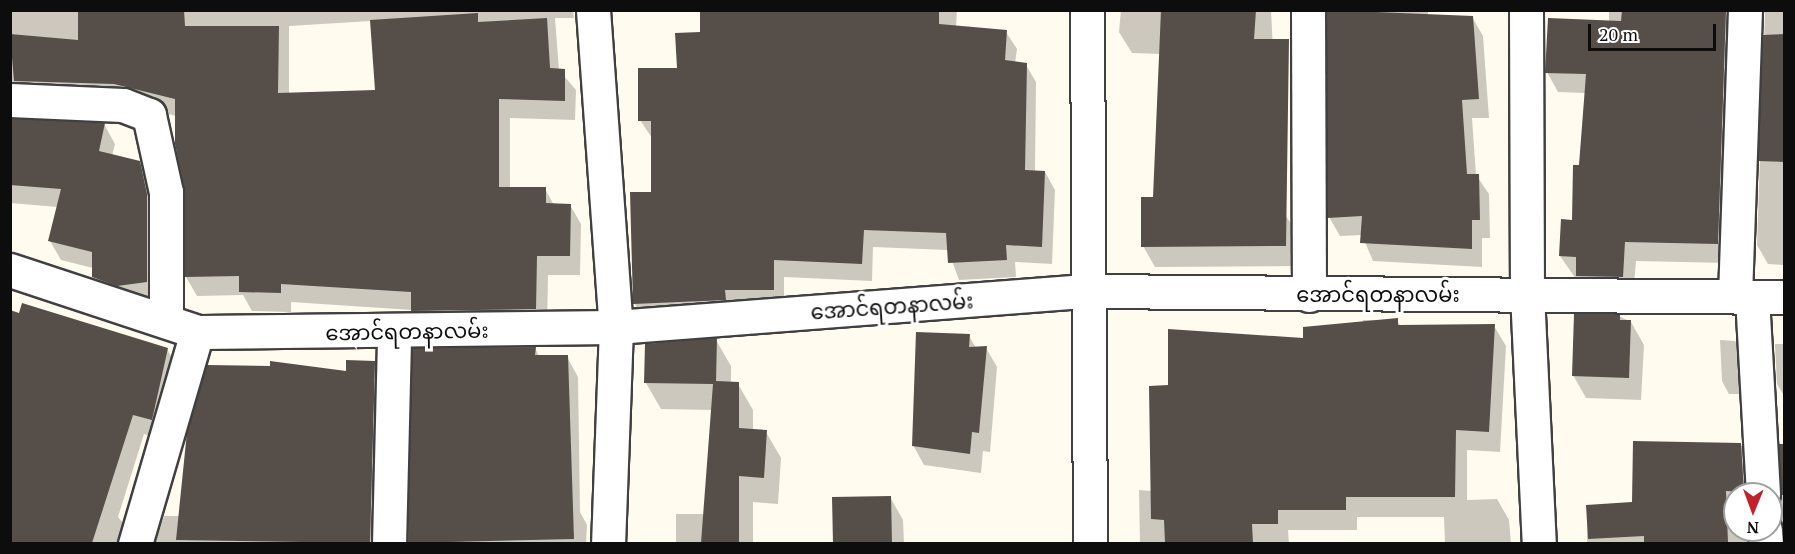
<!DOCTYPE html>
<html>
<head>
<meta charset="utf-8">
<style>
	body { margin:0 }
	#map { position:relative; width:1795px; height:554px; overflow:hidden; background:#fffbee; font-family:"PT Serif","Noto Sans Myanmar",serif }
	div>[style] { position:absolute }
	.shadow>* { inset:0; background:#0003 }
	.building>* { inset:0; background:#564e49 }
	.roads { filter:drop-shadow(2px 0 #404040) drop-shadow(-2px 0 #404040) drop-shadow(0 2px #404040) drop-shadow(0 -2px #404040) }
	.minor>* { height:33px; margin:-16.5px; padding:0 16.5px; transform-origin:16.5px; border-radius:16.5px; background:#fff }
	span { translate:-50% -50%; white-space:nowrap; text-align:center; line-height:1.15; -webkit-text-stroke:6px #fff; paint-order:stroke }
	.street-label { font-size:21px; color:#0d0d0d }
	.frame { position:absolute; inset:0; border:12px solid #0d0d0d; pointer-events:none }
	.north { position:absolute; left:1723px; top:482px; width:60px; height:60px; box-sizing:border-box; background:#fff; border:2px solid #9e9e9e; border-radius:50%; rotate:181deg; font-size:16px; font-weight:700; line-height:24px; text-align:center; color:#0d0d0d }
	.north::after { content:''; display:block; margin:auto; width:21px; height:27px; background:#c3202c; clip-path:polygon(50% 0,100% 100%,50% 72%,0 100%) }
	.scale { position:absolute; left:1588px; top:24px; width:128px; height:27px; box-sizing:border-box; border:3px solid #0d0d0d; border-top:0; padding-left:8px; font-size:18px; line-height:21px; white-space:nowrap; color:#0d0d0d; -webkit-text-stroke:4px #fff; paint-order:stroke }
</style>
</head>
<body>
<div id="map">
	<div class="shadow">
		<i style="clip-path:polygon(evenodd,10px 10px,573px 10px,574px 18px,555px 18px,559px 70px,576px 90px,575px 120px,510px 118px,510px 188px,545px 189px,554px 205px,570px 205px,581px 224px,580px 275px,548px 275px,547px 328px,423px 330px,412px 310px,291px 302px,291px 312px,252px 311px,243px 295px,197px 296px,186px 277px,186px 192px,176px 116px,126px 103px,10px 105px,10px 10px,371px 21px,377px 91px,289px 94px,289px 26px,371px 21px)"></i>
		<i style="clip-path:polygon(701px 10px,957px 10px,956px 27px,1006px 32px,1017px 49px,1015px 63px,1026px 65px,1036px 82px,1035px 171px,1045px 172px,1055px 190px,1052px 264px,1015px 262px,1016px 277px,959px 280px,948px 250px,873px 247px,872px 281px,784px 277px,784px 307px,645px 322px,635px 304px,632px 193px,653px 193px,652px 138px,640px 120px,701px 33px)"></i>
		<i style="clip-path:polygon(1121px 10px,1271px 10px,1281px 210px,1297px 231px,1298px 266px,1155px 267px,1143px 246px,1155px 199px,1161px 54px,1132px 53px,1119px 32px)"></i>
		<i style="clip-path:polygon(1326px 10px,1428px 10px,1428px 19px,1472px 17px,1483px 36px,1489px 118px,1472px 118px,1476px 175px,1489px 194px,1490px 238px,1482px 238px,1482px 267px,1373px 261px,1362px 235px,1340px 236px,1329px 217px)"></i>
		<i style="clip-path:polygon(1609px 10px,1756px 10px,1728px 263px,1636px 261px,1633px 296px,1588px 296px,1560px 256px,1574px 221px,1586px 93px,1558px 92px,1547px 72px,1609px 22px)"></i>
		<i style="clip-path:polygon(1758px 10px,1784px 10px,1784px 265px,1768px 264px,1757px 245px,1765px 13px)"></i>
		<i style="clip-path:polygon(10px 118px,104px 124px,115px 144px,112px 156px,139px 162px,150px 182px,158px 301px,104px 296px,93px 268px,61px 260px,50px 241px,58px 207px,10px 203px)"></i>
		<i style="clip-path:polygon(10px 312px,167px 349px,179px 370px,163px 440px,144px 434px,118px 517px,135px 537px,133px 544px,10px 544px)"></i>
		<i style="clip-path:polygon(1619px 316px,1631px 322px,1644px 345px,1641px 400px,1586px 398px,1573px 375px)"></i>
		<i style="clip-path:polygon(1363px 320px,1397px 320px,1401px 327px,1494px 326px,1506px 346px,1500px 452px,1467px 450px,1467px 500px,1497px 499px,1509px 520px,1511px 544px,1445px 544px,1444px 517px,1357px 517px,1357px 530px,1288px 530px,1289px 544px,1140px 544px,1139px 490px,1152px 491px,1169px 387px,1304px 340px,1363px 327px)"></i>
		<i style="clip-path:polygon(969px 336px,976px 348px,986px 348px,997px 367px,990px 452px,983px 451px,981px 473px,924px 465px,913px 445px)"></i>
		<i style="clip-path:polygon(716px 340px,731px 366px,731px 383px,738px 384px,753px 410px,753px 431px,766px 432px,781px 458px,778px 504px,753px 502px,753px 544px,676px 544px,676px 514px,705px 514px,712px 410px,661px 409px,646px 383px)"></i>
		<i style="clip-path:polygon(1720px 340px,1735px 341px,1742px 353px,1744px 394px,1729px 394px,1722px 381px)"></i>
		<i style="clip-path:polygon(1775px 344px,1784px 344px,1784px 396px,1777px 384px)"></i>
		<i style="clip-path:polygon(535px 348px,539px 356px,567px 357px,578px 377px,580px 512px,587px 525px,586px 544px,409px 544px,414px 350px)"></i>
		<i style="clip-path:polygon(374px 363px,385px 383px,382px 544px,155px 544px,164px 516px,181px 516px,347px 373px)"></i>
		<i style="clip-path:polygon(1741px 445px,1752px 465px,1754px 494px,1735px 494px,1735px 530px,1770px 530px,1759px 544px,1587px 544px,1588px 506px,1634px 504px)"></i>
		<i style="clip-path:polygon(1784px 445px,1784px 543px,1771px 516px,1783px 494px)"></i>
		<i style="clip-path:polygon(890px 497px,903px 520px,904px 544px,835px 544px,834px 498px)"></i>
	</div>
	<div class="building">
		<i style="clip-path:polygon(78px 10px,184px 10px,185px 26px,279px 26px,278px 93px,375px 90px,370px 20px,478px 13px,478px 22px,547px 18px,550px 68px,565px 69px,565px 101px,499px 99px,499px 187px,546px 187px,546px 203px,571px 204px,570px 256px,537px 256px,536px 309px,411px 311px,411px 292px,281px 284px,281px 293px,239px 292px,239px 276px,185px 277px,185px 192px,175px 144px,175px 99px,114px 84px,14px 81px,10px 34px,78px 40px)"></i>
		<i style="clip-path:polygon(700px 10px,939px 10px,939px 24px,1007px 30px,1005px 60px,1027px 63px,1025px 170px,1045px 171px,1042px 247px,1006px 245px,1007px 260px,948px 263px,946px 233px,864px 230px,862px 264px,774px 260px,774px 290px,725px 290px,726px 300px,633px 304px,630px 192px,651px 192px,651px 121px,638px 121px,638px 68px,677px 68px,675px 33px,700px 32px)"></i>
		<i style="clip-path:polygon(1161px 10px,1256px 10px,1254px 39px,1289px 39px,1286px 246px,1141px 247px,1141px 197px,1153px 197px)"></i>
		<i style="clip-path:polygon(1327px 10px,1473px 16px,1479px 99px,1462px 100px,1467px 174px,1479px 174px,1480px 220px,1472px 220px,1472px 249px,1360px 243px,1362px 216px,1327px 218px)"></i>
		<i style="clip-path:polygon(1622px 10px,1726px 10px,1718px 244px,1625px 242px,1623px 277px,1576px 276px,1576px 257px,1559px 256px,1561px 219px,1572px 220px,1573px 165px,1579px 165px,1586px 74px,1545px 73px,1548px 18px,1621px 21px)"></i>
		<i style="clip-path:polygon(1785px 34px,1785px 162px,1758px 161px,1763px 35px)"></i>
		<i style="clip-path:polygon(11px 119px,105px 123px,99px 151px,140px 161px,147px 194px,147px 282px,117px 286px,92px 277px,92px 252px,48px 241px,61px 189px,10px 185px)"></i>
		<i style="clip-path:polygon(22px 303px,168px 348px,152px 420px,133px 415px,92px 543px,10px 543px,10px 310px,19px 313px)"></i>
		<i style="clip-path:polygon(1574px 314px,1620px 314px,1620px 320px,1631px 320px,1629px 378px,1572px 376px)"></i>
		<i style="clip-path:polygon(1398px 318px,1398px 325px,1495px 324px,1489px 432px,1456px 430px,1455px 497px,1346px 497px,1346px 510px,1278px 510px,1278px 524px,1252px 524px,1253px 543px,1165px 543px,1164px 520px,1151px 519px,1149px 386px,1168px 385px,1168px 329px,1303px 338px,1303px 327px)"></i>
		<i style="clip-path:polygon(916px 332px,970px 334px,969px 347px,987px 346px,979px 433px,972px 432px,970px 454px,912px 446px)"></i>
		<i style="clip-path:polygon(717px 338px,716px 381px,739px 382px,739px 428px,767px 430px,764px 478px,739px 476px,739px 543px,701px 543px,713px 384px,644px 383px,645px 344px)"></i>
		<i style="clip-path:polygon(536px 347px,535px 355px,568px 355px,574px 539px,408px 543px,412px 348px)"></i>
		<i style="clip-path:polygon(346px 360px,375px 361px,370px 543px,176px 540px,187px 432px,207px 365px,270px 366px,270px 361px,346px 371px)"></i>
		<i style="clip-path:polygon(1633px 441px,1741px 443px,1744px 492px,1726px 491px,1728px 543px,1644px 543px,1644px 536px,1588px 539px,1586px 505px,1632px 502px)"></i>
		<i style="clip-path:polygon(1779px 444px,1785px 444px,1785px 495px,1781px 495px)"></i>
		<i style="clip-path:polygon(891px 496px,892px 543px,833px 543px,832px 497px)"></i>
	</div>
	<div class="roads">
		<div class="minor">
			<i style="left:593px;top:10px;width:318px;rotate:85.9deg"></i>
			<i style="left:616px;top:327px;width:217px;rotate:92.1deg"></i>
			<i style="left:1087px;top:10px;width:534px;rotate:89.68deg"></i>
			<i style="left:1308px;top:10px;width:285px;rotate:89.8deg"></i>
			<i style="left:1526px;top:10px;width:283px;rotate:89.8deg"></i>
			<i style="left:1527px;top:293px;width:251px;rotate:87.3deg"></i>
			<i style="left:10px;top:100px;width:113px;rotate:2.5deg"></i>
			<i style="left:123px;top:105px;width:28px;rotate:21deg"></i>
			<i style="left:149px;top:115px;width:79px;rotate:77.6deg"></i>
			<i style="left:166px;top:192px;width:128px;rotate:90deg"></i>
			<i style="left:10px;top:270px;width:197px;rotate:18.3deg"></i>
			<i style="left:197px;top:332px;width:419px;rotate:-0.7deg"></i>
			<i style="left:616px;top:327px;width:474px;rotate:-4.4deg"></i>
			<i style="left:1089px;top:291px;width:695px;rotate:0.49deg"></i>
			<i style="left:1735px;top:296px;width:286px;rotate:-88deg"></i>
			<i style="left:1752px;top:297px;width:197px;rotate:86.8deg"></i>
			<i style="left:1765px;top:530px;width:14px;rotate:86deg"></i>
			<i style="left:135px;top:544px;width:221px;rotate:-73.7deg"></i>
			<i style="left:389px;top:544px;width:212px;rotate:-88.6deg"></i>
		</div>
	</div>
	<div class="street-label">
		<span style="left:1378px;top:294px">အောင်ရတနာလမ်း</span>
		<span style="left:892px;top:306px;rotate:-4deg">အောင်ရတနာလမ်း</span>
		<span style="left:407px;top:331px;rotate:-1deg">အောင်ရတနာလမ်း</span>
	</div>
	<div class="frame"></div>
	<div class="north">N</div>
	<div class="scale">20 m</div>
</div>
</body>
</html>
